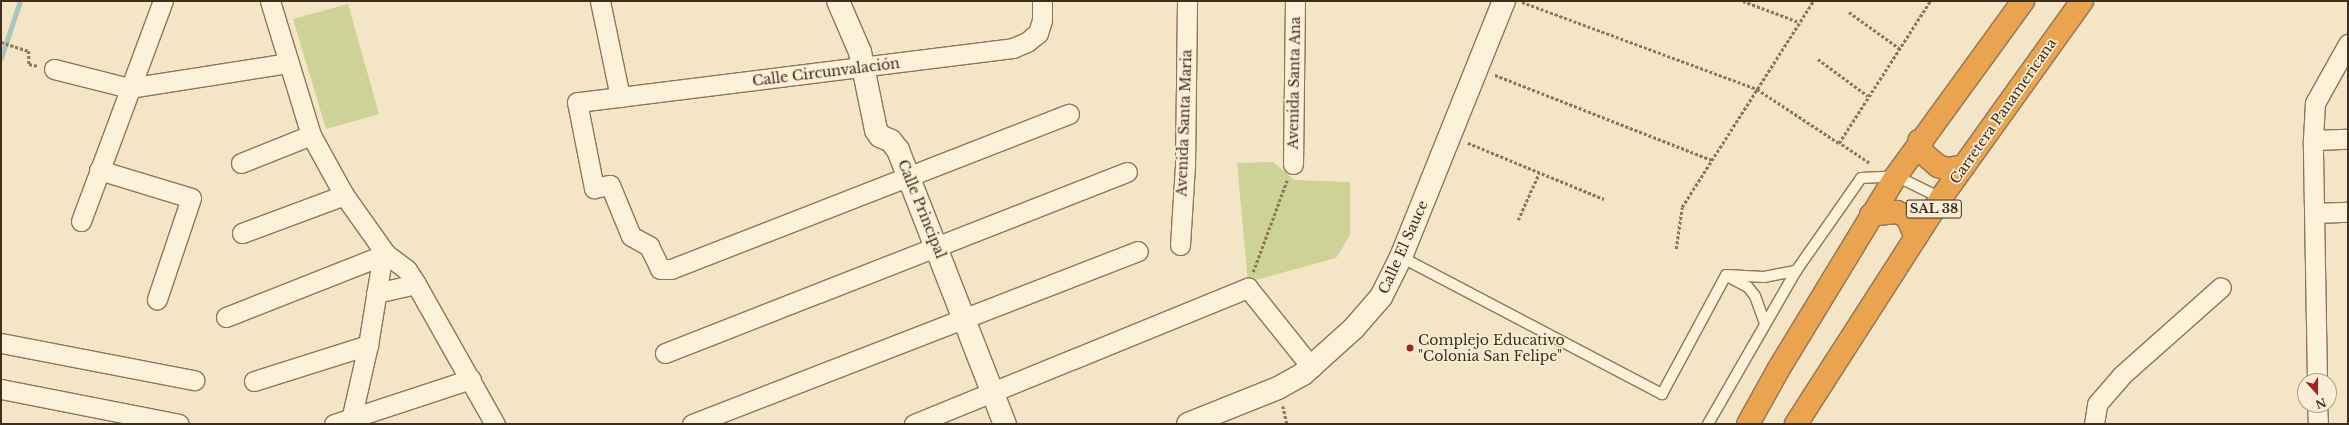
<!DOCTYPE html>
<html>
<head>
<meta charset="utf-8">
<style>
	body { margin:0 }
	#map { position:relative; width:2349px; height:425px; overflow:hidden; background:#f3e5c5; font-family:"Libre Baskerville",serif }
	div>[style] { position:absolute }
	.green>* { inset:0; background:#cdd397 }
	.stream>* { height:5px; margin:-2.5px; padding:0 2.5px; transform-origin:2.5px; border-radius:2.5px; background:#a7c6bc }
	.path>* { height:2.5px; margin-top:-1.25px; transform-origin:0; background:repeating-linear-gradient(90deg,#917558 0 3px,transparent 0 5px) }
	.roads { filter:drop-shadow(1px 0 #917558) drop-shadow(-1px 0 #917558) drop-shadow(0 1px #917558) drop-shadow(0 -1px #917558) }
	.lane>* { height:10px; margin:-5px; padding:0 5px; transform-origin:5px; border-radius:5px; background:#fcf1d9 }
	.street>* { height:19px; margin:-9.5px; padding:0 9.5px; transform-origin:9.5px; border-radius:9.5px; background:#fcf1d9 }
	.secondary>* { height:22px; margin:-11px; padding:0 11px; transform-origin:11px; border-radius:11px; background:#fcf1d9 }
	.highway>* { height:22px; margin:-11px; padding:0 11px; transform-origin:11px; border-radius:11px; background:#eaa34e }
	.dots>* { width:11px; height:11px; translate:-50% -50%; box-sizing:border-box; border:2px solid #f9eed5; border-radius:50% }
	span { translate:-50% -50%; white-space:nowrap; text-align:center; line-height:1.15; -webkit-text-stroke:3.5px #f9eed5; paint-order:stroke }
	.shield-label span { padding:1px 3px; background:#f9eed5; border:1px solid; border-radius:3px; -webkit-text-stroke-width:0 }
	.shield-label { font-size:13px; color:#3f2d1e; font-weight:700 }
	.street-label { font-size:14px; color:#3f2d1e }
	.poi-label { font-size:14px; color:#3f2d1e }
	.left { translate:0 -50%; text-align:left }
	.frame { position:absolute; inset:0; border:2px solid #3f2d1e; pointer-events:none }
	.north { position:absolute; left:2297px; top:373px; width:40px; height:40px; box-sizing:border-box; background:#f9eed5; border:1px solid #afa18c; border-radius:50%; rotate:159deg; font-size:11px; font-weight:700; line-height:16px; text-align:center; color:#3f2d1e }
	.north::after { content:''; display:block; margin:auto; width:14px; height:18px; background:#a62124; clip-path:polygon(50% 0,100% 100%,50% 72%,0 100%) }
</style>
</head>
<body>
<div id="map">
	<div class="green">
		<i style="clip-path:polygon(348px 4px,379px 114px,326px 129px,293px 19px)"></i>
		<i style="clip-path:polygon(1273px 162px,1294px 180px,1350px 182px,1350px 235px,1336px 258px,1248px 282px,1237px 163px)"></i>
	</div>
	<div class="stream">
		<i style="left:1px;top:58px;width:60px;rotate:-71.6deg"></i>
	</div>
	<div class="path">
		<i style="left:1743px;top:1px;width:60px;rotate:20.6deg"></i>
		<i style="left:1522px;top:2px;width:251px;rotate:20.3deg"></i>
		<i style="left:1757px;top:89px;width:98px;rotate:33.4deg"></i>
		<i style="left:1849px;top:12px;width:62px;rotate:35.8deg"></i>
		<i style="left:1px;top:42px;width:29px;rotate:18deg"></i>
		<i style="left:29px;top:51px;width:13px;rotate:90deg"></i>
		<i style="left:29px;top:64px;width:9px;rotate:13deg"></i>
		<i style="left:1818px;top:59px;width:62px;rotate:36.5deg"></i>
		<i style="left:1495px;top:75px;width:233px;rotate:21.4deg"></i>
		<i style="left:1468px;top:143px;width:147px;rotate:22.4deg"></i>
		<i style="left:1869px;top:163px;width:36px;rotate:-146deg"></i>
		<i style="left:1839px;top:143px;width:169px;rotate:-57.3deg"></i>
		<i style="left:1518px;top:220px;width:51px;rotate:-65.9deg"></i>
		<i style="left:1676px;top:249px;width:42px;rotate:-81.9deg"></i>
		<i style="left:1682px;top:207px;width:244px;rotate:-57.5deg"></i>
		<i style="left:1253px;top:272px;width:98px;rotate:-69.7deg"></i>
		<i style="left:1283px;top:406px;width:18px;rotate:77deg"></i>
	</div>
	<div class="roads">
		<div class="lane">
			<i style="left:1401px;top:257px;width:295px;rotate:27.7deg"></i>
			<i style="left:1662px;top:394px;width:135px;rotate:-61.7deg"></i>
			<i style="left:1726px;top:275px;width:38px;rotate:3deg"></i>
			<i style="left:1764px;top:277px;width:33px;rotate:-11deg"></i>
			<i style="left:1729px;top:277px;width:21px;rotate:28deg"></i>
			<i style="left:1748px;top:287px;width:11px;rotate:52deg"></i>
			<i style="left:1755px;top:296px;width:29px;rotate:70deg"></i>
			<i style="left:1708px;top:424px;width:177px;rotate:-60.1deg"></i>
			<i style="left:1796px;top:271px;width:113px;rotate:-55deg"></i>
			<i style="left:1861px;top:178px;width:35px;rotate:-3deg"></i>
			<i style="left:1896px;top:176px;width:50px;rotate:26.1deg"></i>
		</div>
		<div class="street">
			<i style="left:270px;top:1px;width:140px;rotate:73deg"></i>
			<i style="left:311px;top:135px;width:68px;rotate:61.2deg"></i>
			<i style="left:344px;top:195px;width:72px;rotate:54.6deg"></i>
			<i style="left:386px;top:254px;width:12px;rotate:114deg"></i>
			<i style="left:381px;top:265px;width:81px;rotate:99.2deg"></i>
			<i style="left:368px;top:345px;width:81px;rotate:102.8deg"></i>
			<i style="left:600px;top:1px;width:98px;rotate:78.2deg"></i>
			<i style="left:1042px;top:1px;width:19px;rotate:90deg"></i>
			<i style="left:1042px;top:20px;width:14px;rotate:107deg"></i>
			<i style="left:1038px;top:33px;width:14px;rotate:141deg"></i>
			<i style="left:1027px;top:42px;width:15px;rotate:157deg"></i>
			<i style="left:1013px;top:48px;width:439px;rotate:172.9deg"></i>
			<i style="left:577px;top:102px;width:88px;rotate:78.8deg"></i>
			<i style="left:594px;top:188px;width:16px;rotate:-11deg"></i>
			<i style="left:610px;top:185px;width:55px;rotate:67.6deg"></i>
			<i style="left:631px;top:236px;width:21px;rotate:29deg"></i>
			<i style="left:649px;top:246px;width:25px;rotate:64deg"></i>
			<i style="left:660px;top:269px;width:11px"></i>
			<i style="left:671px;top:269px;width:427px;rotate:-21.3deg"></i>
			<i style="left:54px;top:69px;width:77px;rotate:14.2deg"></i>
			<i style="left:129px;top:88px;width:162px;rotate:-8.9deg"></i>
			<i style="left:2313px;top:140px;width:35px;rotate:-2deg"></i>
			<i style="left:241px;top:163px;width:75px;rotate:-21.8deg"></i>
			<i style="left:1293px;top:164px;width:163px;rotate:-89.3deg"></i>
			<i style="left:99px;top:170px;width:96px;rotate:16.9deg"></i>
			<i style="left:191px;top:198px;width:107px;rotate:108.6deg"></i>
			<i style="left:2315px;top:213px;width:33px;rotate:-2deg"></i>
			<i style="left:81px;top:221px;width:235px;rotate:-69.6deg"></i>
			<i style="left:242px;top:233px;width:109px;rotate:-20.4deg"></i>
			<i style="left:1180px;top:245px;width:79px;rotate:-86.4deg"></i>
			<i style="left:1185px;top:166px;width:165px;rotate:-89.3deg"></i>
			<i style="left:376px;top:293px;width:41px;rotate:-12.7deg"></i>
			<i style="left:226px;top:317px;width:172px;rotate:-21.5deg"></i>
			<i style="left:386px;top:254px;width:26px;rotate:37deg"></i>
			<i style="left:407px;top:270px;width:17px;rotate:57deg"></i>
			<i style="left:416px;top:284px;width:161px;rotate:60.6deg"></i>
			<i style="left:1px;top:343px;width:197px;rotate:10.9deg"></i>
			<i style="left:665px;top:353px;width:496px;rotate:-21.4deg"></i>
			<i style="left:254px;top:381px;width:120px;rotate:-17.5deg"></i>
			<i style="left:2317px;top:381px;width:241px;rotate:-91deg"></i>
			<i style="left:2313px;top:140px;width:37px;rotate:-87deg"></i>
			<i style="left:2315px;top:103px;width:68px;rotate:-60.8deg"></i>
			<i style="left:1px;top:389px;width:181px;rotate:11.1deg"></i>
			<i style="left:2317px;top:405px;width:19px;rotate:87deg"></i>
			<i style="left:334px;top:424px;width:144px;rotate:-18.2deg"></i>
			<i style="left:692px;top:424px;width:478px;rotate:-21.2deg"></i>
			<i style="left:914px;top:424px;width:361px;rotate:-22.2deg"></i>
			<i style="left:1248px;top:288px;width:102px;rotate:51.3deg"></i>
			<i style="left:2094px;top:424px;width:20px;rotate:-81deg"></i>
			<i style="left:2097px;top:404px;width:38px;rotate:-49deg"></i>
			<i style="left:2122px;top:375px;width:132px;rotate:-41.6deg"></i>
		</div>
		<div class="secondary">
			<i style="left:838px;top:1px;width:56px;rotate:66.7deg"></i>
			<i style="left:860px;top:52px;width:80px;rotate:78.4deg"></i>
			<i style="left:876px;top:130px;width:7px;rotate:56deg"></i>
			<i style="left:880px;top:136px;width:12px;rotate:24deg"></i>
			<i style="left:891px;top:141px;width:11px;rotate:52deg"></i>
			<i style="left:898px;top:150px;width:294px;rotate:68.7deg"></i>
			<i style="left:1188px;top:424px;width:97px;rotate:-21.8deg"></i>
			<i style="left:1278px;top:388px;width:29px;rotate:-29deg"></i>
			<i style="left:1303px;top:374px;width:69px;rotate:-42deg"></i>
			<i style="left:1354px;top:328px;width:41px;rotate:-48.9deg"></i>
			<i style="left:1381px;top:297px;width:45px;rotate:-63.4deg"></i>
			<i style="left:1401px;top:257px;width:276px;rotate:-68.1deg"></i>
		</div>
		<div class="highway">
			<i style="left:1919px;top:141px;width:13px;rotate:72deg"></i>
			<i style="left:1923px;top:153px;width:20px;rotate:41deg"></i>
			<i style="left:1938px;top:166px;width:9px;rotate:18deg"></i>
			<i style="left:1947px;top:169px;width:17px;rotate:-10deg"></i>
			<i style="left:1871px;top:215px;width:26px;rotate:-7deg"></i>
			<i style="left:1897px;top:212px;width:11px;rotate:27deg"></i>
			<i style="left:1907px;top:217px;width:22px;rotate:66deg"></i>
			<i style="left:1748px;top:424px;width:62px;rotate:-60.9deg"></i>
			<i style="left:1778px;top:370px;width:227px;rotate:-58.7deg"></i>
			<i style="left:1896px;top:176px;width:216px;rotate:-54deg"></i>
			<i style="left:1796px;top:424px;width:269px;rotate:-57.3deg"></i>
			<i style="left:1941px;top:198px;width:242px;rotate:-54.4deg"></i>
		</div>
	</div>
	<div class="dots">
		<i style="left:1410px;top:348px;background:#a62124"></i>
	</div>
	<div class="shield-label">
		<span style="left:1934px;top:209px">SAL 38</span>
	</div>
	<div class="street-label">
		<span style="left:826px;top:72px;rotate:-7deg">Calle Circunvalación</span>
		<span style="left:1294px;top:83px;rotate:-89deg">Avenida Santa Ana</span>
		<span style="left:2003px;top:111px;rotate:-55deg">Carretera Panamericana</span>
		<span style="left:1184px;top:123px;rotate:-88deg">Avenida Santa Maria</span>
		<span style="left:922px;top:209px;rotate:68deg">Calle Principal</span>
		<span style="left:1403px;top:247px;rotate:-66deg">Calle El Sauce</span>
	</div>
	<div class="poi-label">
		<span class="left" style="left:1418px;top:348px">Complejo Educativo<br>"Colonia San Felipe"</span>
	</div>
	<div class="frame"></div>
	<div class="north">N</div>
</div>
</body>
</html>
